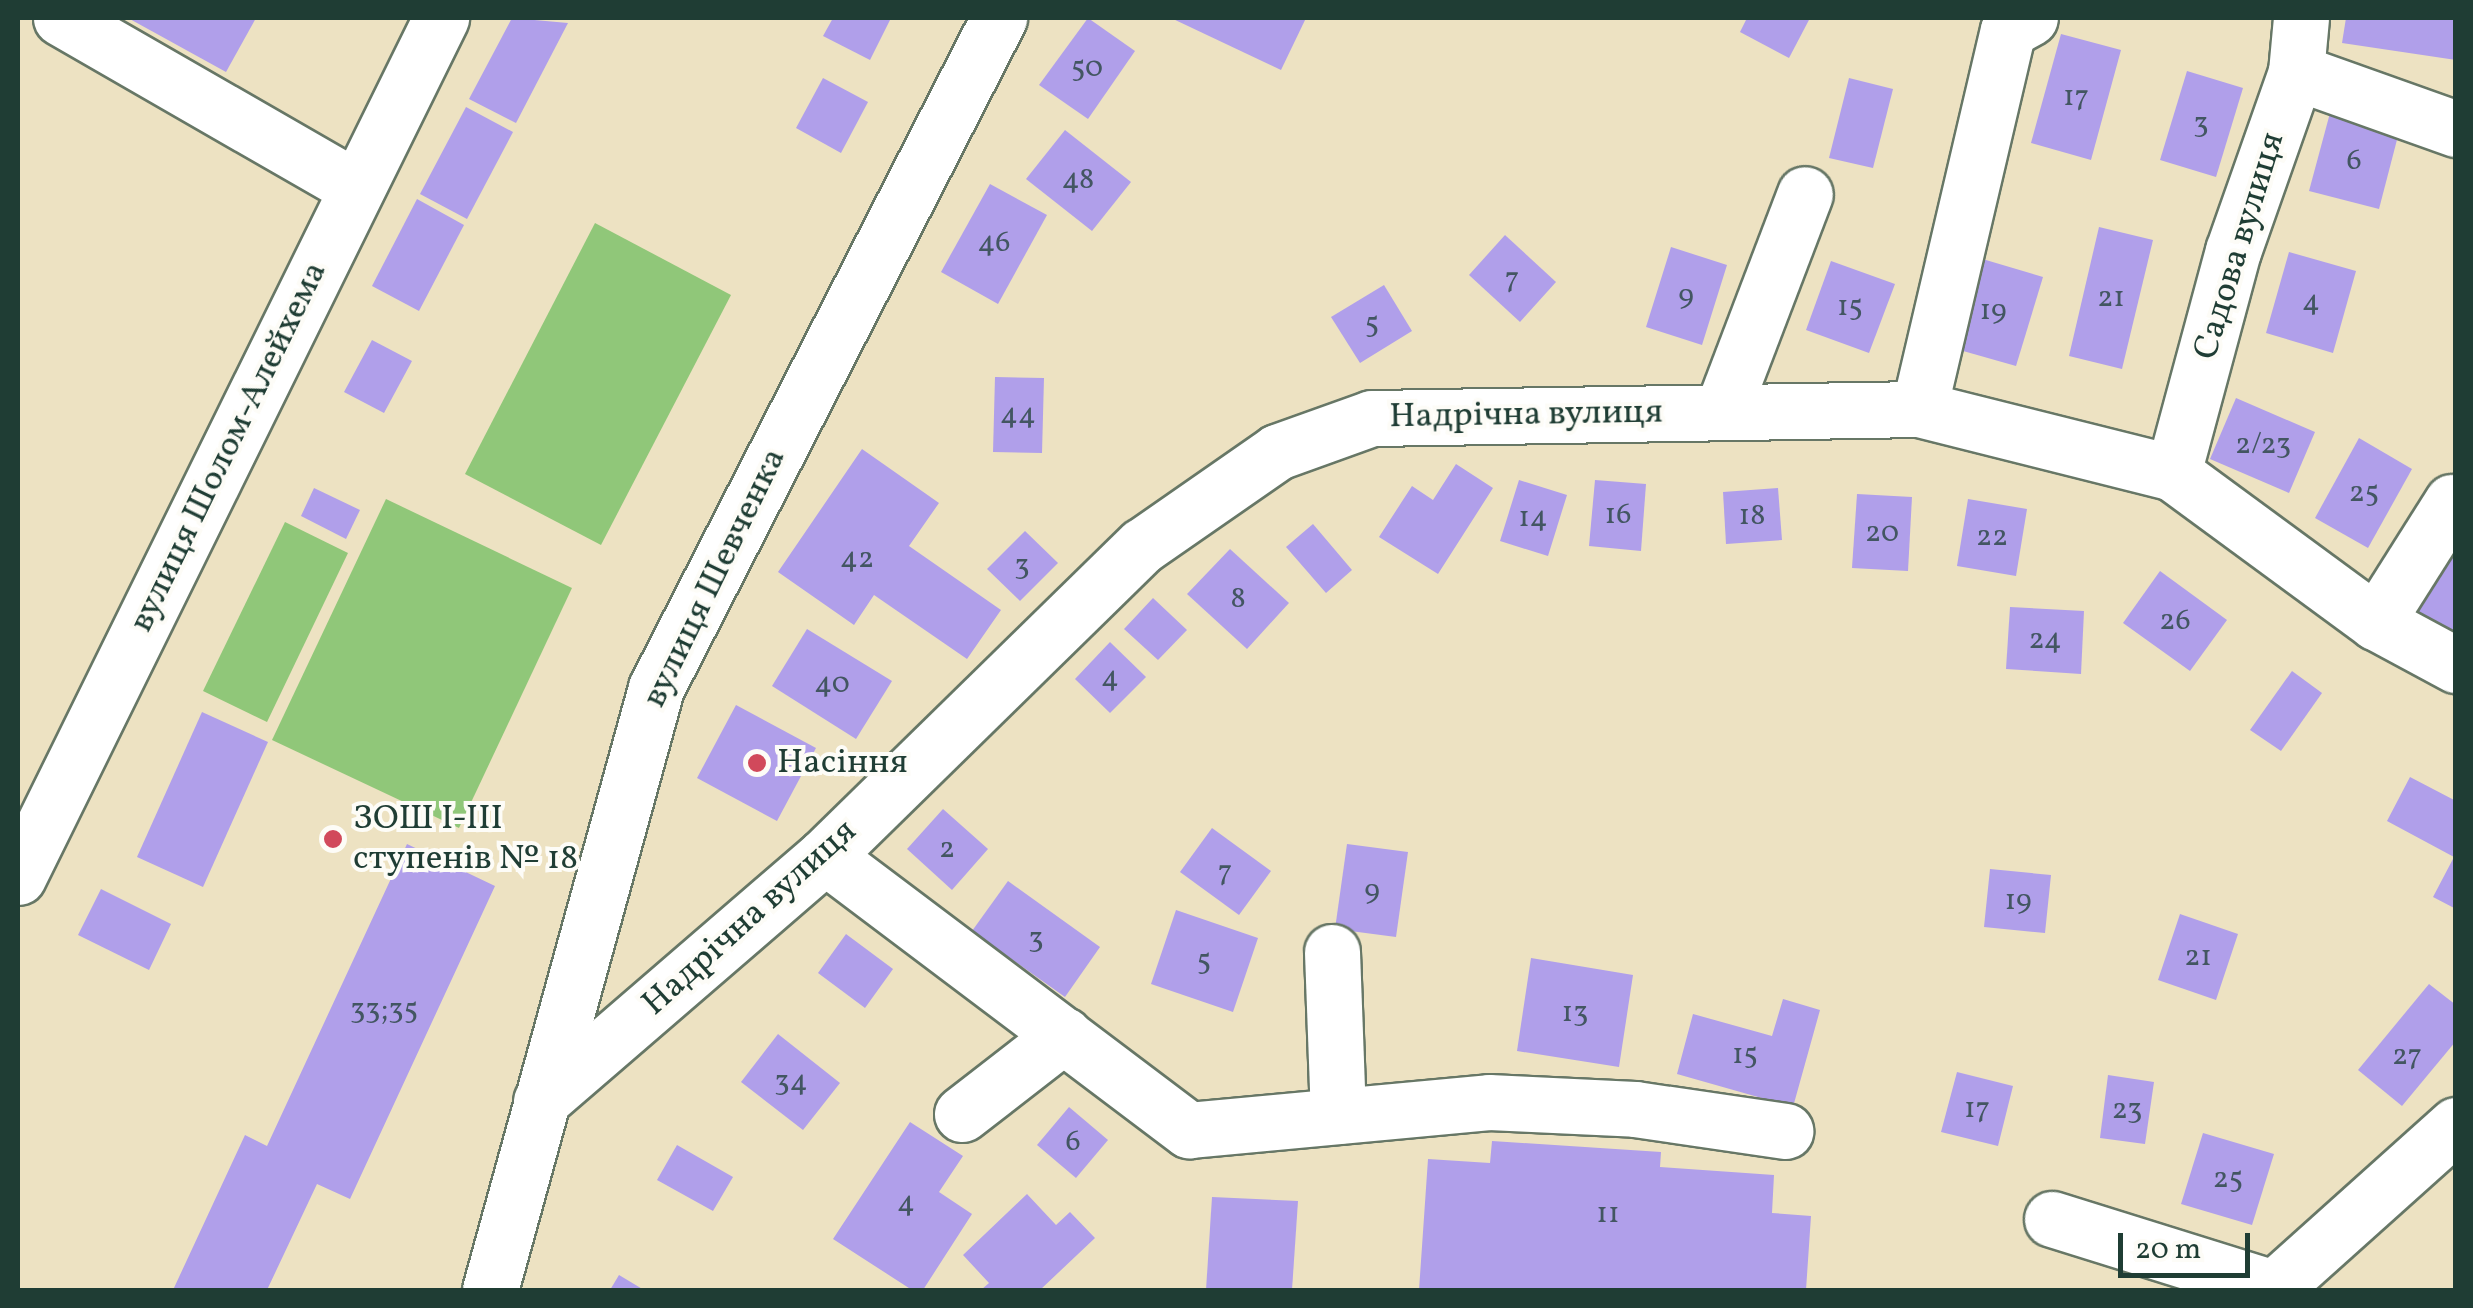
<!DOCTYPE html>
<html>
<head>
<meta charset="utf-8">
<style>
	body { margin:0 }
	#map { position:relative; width:2473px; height:1308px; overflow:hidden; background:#ede2c2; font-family:Vollkorn,serif }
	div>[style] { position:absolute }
	.green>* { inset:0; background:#90c779 }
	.building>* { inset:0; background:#b09fea }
	.roads { filter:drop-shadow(2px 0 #677766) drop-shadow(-2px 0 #677766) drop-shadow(0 2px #677766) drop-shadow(0 -2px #677766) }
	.minor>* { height:55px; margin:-27.5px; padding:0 27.5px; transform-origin:27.5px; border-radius:27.5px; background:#fff }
	.dots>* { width:28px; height:28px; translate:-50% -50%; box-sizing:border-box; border:5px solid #fdfcf7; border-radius:50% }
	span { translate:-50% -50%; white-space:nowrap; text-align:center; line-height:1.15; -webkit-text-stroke:8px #fdfcf7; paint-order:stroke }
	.number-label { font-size:30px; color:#435662 }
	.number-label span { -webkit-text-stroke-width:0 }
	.street-label { font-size:35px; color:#1f3d34 }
	.poi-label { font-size:35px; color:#1f3d34 }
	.left { translate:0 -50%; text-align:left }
	.frame { position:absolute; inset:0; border:20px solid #1f3d34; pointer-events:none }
	.scale { position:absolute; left:2118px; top:1233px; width:132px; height:45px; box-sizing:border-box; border:5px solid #1f3d34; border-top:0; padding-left:12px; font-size:30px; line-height:35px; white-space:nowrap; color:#1f3d34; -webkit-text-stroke:8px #fdfcf7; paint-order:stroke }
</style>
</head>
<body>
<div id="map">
	<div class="green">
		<i style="clip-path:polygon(595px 223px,731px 295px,601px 545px,465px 474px)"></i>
		<i style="clip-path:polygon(386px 499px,572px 588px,459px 828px,272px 740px)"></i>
		<i style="clip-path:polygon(285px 522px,348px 553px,267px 722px,203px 691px)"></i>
	</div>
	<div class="building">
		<i style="clip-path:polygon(128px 18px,256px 18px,226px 72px)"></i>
		<i style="clip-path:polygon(512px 18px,568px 23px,516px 123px,469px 99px)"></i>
		<i style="clip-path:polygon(833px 18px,891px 18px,870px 60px,823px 36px)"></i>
		<i style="clip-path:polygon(1088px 18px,1135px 51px,1088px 119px,1039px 85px)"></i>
		<i style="clip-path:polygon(1171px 18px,1306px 18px,1281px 70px)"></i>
		<i style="clip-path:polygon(1747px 18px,1810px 18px,1789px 58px,1740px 32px)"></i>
		<i style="clip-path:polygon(2346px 18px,2456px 18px,2456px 60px,2342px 43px)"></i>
		<i style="clip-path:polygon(2061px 34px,2121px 50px,2091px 160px,2031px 143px)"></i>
		<i style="clip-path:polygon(2187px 71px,2243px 88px,2216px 177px,2160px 160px)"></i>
		<i style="clip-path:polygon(823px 78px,868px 102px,841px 153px,796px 128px)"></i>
		<i style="clip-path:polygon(1849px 78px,1893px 89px,1873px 168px,1829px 158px)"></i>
		<i style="clip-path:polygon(466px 107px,513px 132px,467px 219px,420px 194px)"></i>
		<i style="clip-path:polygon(2330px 113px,2399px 132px,2379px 209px,2309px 191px)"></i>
		<i style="clip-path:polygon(1065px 130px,1131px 182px,1092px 231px,1026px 179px)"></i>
		<i style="clip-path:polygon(990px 184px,1047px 215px,998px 304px,941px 272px)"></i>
		<i style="clip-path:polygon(417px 199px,464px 225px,419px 311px,372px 286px)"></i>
		<i style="clip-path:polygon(2099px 227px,2153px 240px,2122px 369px,2069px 356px)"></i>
		<i style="clip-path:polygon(1505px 235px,1556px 282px,1520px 322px,1469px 275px)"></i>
		<i style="clip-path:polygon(1671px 247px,1727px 265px,1702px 345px,1646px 327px)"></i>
		<i style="clip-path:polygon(2289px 252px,2356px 271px,2333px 353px,2266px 333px)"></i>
		<i style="clip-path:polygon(1969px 255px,2043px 277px,2016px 366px,1942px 345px)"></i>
		<i style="clip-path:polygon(1831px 261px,1895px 284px,1869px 353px,1806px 330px)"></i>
		<i style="clip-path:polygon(1384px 285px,1412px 331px,1360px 363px,1331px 317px)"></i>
		<i style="clip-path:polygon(372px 340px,412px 361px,384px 413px,344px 392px)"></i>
		<i style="clip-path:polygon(995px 377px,1044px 378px,1042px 453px,993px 452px)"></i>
		<i style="clip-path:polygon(2236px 398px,2315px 432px,2289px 493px,2210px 459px)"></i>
		<i style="clip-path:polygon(2359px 438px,2412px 469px,2368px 548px,2315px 518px)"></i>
		<i style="clip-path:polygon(862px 449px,939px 503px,909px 546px,1001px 610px,967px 659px,874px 595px,854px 625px,778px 572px)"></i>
		<i style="clip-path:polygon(1456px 464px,1493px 488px,1438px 574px,1379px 537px,1412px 486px,1433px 500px)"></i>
		<i style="clip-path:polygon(1519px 480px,1567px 495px,1548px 556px,1500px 541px)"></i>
		<i style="clip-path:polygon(1595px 480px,1646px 484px,1641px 551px,1589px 546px)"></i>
		<i style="clip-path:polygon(314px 488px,360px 510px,346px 539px,301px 516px)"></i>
		<i style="clip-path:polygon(1778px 488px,1782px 540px,1726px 544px,1723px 492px)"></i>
		<i style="clip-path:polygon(1857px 494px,1912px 497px,1908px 571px,1852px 568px)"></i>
		<i style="clip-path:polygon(1968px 499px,2027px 509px,2016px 576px,1957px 566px)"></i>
		<i style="clip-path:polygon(2456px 517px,2456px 636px,2401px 604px)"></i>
		<i style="clip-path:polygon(1313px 524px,1352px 570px,1326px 593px,1286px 547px)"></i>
		<i style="clip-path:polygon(1025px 531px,1058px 563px,1020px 601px,987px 569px)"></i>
		<i style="clip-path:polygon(1230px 549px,1289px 603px,1247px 649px,1187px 594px)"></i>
		<i style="clip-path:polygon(2160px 571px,2227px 620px,2190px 671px,2123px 623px)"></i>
		<i style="clip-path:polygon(1153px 598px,1187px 630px,1158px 660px,1124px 629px)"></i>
		<i style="clip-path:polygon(2010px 607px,2084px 611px,2081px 674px,2006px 669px)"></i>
		<i style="clip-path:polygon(807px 629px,892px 681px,856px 739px,772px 686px)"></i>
		<i style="clip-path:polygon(1110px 642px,1146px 677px,1110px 713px,1075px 679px)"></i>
		<i style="clip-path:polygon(2292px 671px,2322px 693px,2281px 751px,2250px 730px)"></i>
		<i style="clip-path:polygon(736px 705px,816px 748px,777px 821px,697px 778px)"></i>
		<i style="clip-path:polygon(202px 712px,268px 742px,203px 887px,137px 857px)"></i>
		<i style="clip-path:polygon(2410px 777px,2456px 801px,2456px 909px,2433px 897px,2454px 857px,2387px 821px)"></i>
		<i style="clip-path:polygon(943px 809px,988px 849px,952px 890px,907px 849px)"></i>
		<i style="clip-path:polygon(1212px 828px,1271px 871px,1239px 915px,1180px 872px)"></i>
		<i style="clip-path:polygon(407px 844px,495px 886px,350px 1199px,317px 1184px,267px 1290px,173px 1290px,245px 1135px,267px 1146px)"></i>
		<i style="clip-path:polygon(1347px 844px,1408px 852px,1396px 937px,1335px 929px)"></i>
		<i style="clip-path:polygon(1990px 869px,2051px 875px,2045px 933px,1984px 927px)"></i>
		<i style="clip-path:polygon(1008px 881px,1100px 947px,1065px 997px,972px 931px)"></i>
		<i style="clip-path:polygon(101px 889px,171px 924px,149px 970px,78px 935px)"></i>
		<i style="clip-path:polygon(1176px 910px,1258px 938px,1233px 1012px,1151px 984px)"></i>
		<i style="clip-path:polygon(2180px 914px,2238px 934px,2216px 1000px,2158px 980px)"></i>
		<i style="clip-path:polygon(846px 934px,893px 969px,865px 1008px,818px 973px)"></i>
		<i style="clip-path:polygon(1531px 958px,1633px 975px,1619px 1067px,1517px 1051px)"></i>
		<i style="clip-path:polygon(2429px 984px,2456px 1005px,2456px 1041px,2402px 1106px,2358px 1070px)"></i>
		<i style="clip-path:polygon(1783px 999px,1820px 1010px,1793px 1107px,1677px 1074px,1693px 1014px,1772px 1036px)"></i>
		<i style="clip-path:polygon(778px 1034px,840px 1083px,803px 1130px,741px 1082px)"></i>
		<i style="clip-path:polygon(1957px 1072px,2013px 1086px,1998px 1146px,1941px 1132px)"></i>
		<i style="clip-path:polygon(2108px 1075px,2154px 1082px,2145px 1144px,2100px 1138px)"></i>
		<i style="clip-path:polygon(1069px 1107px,1108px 1140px,1076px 1178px,1037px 1145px)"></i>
		<i style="clip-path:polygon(910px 1122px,963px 1156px,939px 1192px,972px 1214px,923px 1290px,912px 1290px,833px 1239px)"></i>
		<i style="clip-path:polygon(2203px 1133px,2274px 1154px,2252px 1225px,2181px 1204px)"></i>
		<i style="clip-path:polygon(1492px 1141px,1661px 1152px,1660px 1167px,1774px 1175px,1772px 1213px,1811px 1216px,1806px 1290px,1419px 1290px,1428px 1159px,1490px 1163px)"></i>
		<i style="clip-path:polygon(677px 1145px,733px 1177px,713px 1211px,657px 1180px)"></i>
		<i style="clip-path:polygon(1027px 1194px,1056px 1225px,1070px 1212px,1095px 1238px,1040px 1290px,981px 1290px,989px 1283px,963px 1255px)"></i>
		<i style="clip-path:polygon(1212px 1197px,1298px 1201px,1292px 1290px,1206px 1290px)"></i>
		<i style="clip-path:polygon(619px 1275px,644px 1290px,610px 1290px)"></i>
	</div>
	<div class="roads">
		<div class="minor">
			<i style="left:61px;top:18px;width:341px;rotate:29.9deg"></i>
			<i style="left:2296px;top:72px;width:170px;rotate:19.6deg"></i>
			<i style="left:1919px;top:409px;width:389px;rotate:-76.8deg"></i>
			<i style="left:2008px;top:30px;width:25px;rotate:-29deg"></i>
			<i style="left:1722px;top:411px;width:232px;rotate:-69.1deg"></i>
			<i style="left:2173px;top:473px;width:230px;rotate:-74.9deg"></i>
			<i style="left:2233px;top:251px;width:190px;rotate:-70.6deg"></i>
			<i style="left:2296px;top:72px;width:54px;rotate:-84.7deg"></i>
			<i style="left:2376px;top:622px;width:142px;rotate:-57.7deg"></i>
			<i style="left:825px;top:856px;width:456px;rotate:37deg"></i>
			<i style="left:1189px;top:1130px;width:301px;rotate:-5.3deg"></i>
			<i style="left:1489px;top:1102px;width:146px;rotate:2.7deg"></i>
			<i style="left:1635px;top:1109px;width:152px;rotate:8.3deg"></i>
			<i style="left:18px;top:877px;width:958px;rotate:-63.78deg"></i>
			<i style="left:1332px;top:952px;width:164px;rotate:87.9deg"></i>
			<i style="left:541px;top:1101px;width:375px;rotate:-40.8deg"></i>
			<i style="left:825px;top:856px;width:443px;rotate:-44.4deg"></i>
			<i style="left:1142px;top:546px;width:165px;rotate:-34.8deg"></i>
			<i style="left:1277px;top:452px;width:101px;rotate:-19.7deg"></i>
			<i style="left:1372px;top:418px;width:547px;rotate:-0.94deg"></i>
			<i style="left:1919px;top:409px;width:262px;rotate:14.1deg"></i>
			<i style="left:2173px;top:473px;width:252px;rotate:36.3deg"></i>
			<i style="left:2376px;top:622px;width:91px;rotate:28.3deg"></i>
			<i style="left:962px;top:1114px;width:129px;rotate:-37.8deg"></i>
			<i style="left:2052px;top:1219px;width:232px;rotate:17.3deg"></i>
			<i style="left:490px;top:1290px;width:624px;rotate:-74.58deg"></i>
			<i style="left:656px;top:688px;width:753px;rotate:-62.89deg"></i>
			<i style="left:2272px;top:1290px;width:247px;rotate:-41.9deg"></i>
		</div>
	</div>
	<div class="dots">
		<i style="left:757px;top:763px;background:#d1495b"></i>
		<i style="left:333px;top:839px;background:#d1495b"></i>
	</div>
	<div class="number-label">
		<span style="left:1087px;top:68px">50</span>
		<span style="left:2076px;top:97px">17</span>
		<span style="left:2201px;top:124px">3</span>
		<span style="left:2354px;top:161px">6</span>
		<span style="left:1078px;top:180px">48</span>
		<span style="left:994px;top:243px">46</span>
		<span style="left:1512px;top:279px">7</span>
		<span style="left:1686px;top:296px">9</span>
		<span style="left:2111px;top:298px">21</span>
		<span style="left:2311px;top:302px">4</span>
		<span style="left:1850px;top:307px">15</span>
		<span style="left:1993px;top:311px">19</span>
		<span style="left:1372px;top:324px">5</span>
		<span style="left:1018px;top:415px">44</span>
		<span style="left:2263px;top:445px">2/23</span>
		<span style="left:2364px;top:493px">25</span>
		<span style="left:1618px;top:515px">16</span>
		<span style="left:1752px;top:516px">18</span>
		<span style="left:1533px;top:518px">14</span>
		<span style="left:1882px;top:533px">20</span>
		<span style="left:1992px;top:537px">22</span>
		<span style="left:857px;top:559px">42</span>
		<span style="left:1022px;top:566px">3</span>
		<span style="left:1238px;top:599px">8</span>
		<span style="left:2175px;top:621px">26</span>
		<span style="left:2045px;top:640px">24</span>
		<span style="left:1110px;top:678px">4</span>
		<span style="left:832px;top:684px">40</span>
		<span style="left:947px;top:849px">2</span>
		<span style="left:1225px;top:872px">7</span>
		<span style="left:1372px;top:891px">9</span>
		<span style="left:2018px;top:901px">19</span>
		<span style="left:1036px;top:939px">3</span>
		<span style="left:2198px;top:957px">21</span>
		<span style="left:1204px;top:961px">5</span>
		<span style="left:384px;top:1010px">33;35</span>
		<span style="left:1575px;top:1013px">13</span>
		<span style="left:1745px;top:1055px">15</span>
		<span style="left:2407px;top:1056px">27</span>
		<span style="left:791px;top:1082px">34</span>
		<span style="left:1977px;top:1109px">17</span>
		<span style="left:2127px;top:1110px">23</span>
		<span style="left:1073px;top:1142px">6</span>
		<span style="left:2228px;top:1179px">25</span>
		<span style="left:906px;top:1203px">4</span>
		<span style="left:1608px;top:1214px">11</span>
	</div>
	<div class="street-label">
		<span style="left:2240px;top:246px;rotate:-73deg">Садова вулиця</span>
		<span style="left:1526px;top:415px;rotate:-1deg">Надрічна вулиця</span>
		<span style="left:229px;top:447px;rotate:-64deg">вулиця Шолом-Алейхема</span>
		<span style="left:715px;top:578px;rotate:-64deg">вулиця Шевченка</span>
		<span style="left:750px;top:918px;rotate:-42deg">Надрічна вулиця</span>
	</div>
	<div class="poi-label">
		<span class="left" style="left:777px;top:763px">Насіння</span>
		<span class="left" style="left:353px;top:839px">ЗОШ І-ІІІ<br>ступенів № 18</span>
	</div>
	<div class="frame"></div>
	<div class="scale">20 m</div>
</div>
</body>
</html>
